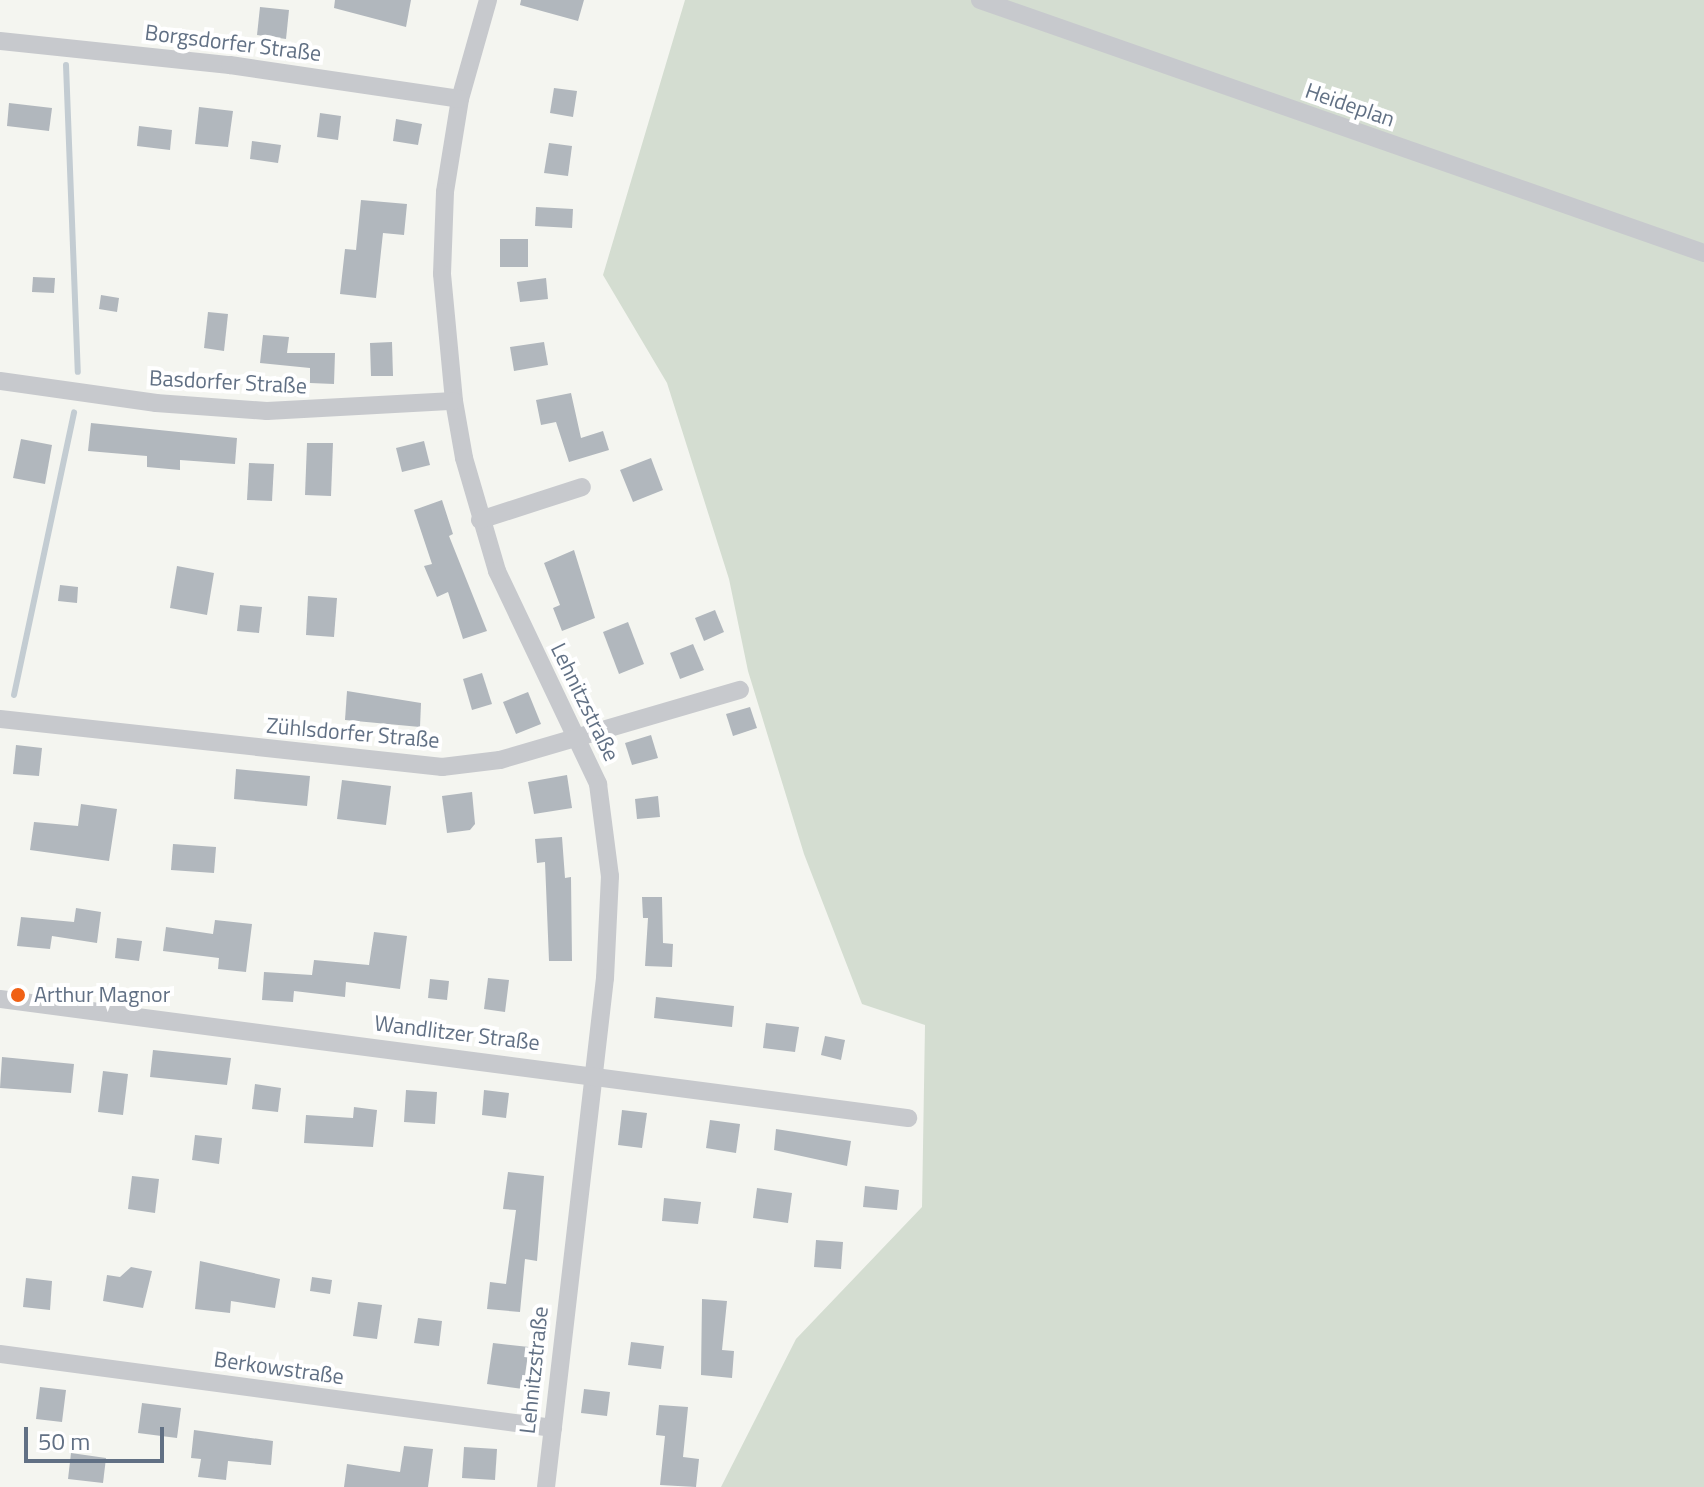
<!DOCTYPE html>
<html>
<head>
<meta charset="utf-8">
<style>
	body { margin:0 }
	#map { position:relative; width:1704px; height:1487px; overflow:hidden; background:#f4f5f0; font-family:"Titillium Web",sans-serif }
	div>[style] { position:absolute }
	.green>* { inset:0; background:#d4ddd1 }
	.stream>* { height:6px; margin:-3px; padding:0 3px; transform-origin:3px; border-radius:3px; background:#c3ccd2 }
	.building>* { inset:0; background:#b1b7bd }
	.minor>* { height:18px; margin:-9px; padding:0 9px; transform-origin:9px; border-radius:9px; background:#c7c9cd }
	.dots>* { width:22px; height:22px; translate:-50% -50%; box-sizing:border-box; border:4px solid #fff; border-radius:50% }
	span { translate:-50% -50%; white-space:nowrap; text-align:center; line-height:1.15; -webkit-text-stroke:8px #fff; paint-order:stroke }
	.street-label { font-size:22px; color:#617084 }
	.poi-label { font-size:22px; color:#617084 }
	.left { translate:0 -50%; text-align:left }
	.scale { position:absolute; left:24px; top:1427px; width:140px; height:36px; box-sizing:border-box; border:4px solid #617084; border-top:0; padding-left:10px; font-size:24px; line-height:28px; white-space:nowrap; color:#617084; -webkit-text-stroke:6px #fff; paint-order:stroke }
</style>
</head>
<body>
<div id="map">
	<div class="green">
		<i style="clip-path:polygon(685px 0,1704px 0,1704px 1487px,721px 1487px,796px 1339px,922px 1207px,925px 1025px,862px 1004px,804px 854px,748px 671px,729px 579px,667px 383px,603px 275px)"></i>
	</div>
	<div class="stream">
		<i style="left:66px;top:65px;width:307px;rotate:87.8deg"></i>
		<i style="left:14px;top:695px;width:289px;rotate:-78deg"></i>
	</div>
	<div class="building">
		<i style="clip-path:polygon(335px 0,411px 0,406px 27px,334px 8px)"></i>
		<i style="clip-path:polygon(521px 0,584px 0,578px 21px,520px 5px)"></i>
		<i style="clip-path:polygon(260px 7px,289px 10px,286px 39px,257px 35px)"></i>
		<i style="clip-path:polygon(554px 88px,577px 91px,573px 117px,550px 113px)"></i>
		<i style="clip-path:polygon(9px 103px,52px 108px,49px 131px,7px 126px)"></i>
		<i style="clip-path:polygon(199px 107px,233px 111px,228px 147px,195px 144px)"></i>
		<i style="clip-path:polygon(320px 113px,341px 116px,338px 140px,317px 137px)"></i>
		<i style="clip-path:polygon(396px 119px,422px 124px,418px 145px,393px 141px)"></i>
		<i style="clip-path:polygon(139px 126px,172px 130px,170px 150px,137px 146px)"></i>
		<i style="clip-path:polygon(252px 141px,281px 145px,278px 163px,250px 159px)"></i>
		<i style="clip-path:polygon(549px 143px,572px 146px,568px 176px,544px 173px)"></i>
		<i style="clip-path:polygon(361px 200px,407px 204px,404px 235px,383px 233px,376px 298px,340px 294px,345px 249px,356px 250px)"></i>
		<i style="clip-path:polygon(536px 207px,573px 209px,572px 228px,535px 226px)"></i>
		<i style="clip-path:polygon(500px 239px,528px 239px,528px 267px,500px 267px)"></i>
		<i style="clip-path:polygon(33px 277px,55px 278px,54px 293px,32px 292px)"></i>
		<i style="clip-path:polygon(546px 278px,548px 299px,520px 302px,517px 282px)"></i>
		<i style="clip-path:polygon(101px 295px,119px 298px,117px 312px,99px 309px)"></i>
		<i style="clip-path:polygon(208px 312px,228px 314px,224px 351px,204px 348px)"></i>
		<i style="clip-path:polygon(263px 335px,289px 337px,287px 353px,335px 353px,334px 384px,310px 383px,310px 368px,260px 363px)"></i>
		<i style="clip-path:polygon(392px 342px,393px 376px,371px 376px,370px 343px)"></i>
		<i style="clip-path:polygon(544px 342px,548px 365px,514px 371px,510px 347px)"></i>
		<i style="clip-path:polygon(571px 393px,581px 438px,603px 431px,609px 450px,569px 462px,556px 422px,541px 425px,536px 400px)"></i>
		<i style="clip-path:polygon(91px 423px,237px 438px,235px 464px,180px 460px,180px 470px,147px 467px,147px 456px,88px 451px)"></i>
		<i style="clip-path:polygon(21px 439px,52px 445px,45px 484px,13px 478px)"></i>
		<i style="clip-path:polygon(424px 441px,430px 465px,402px 472px,396px 448px)"></i>
		<i style="clip-path:polygon(307px 443px,333px 443px,331px 496px,305px 495px)"></i>
		<i style="clip-path:polygon(651px 458px,663px 490px,633px 502px,620px 470px)"></i>
		<i style="clip-path:polygon(249px 463px,274px 464px,272px 501px,247px 500px)"></i>
		<i style="clip-path:polygon(442px 500px,453px 534px,449px 536px,487px 631px,463px 639px,448px 592px,437px 597px,424px 566px,432px 564px,414px 510px)"></i>
		<i style="clip-path:polygon(574px 550px,595px 618px,562px 631px,553px 608px,560px 605px,544px 563px)"></i>
		<i style="clip-path:polygon(177px 566px,214px 573px,207px 615px,170px 608px)"></i>
		<i style="clip-path:polygon(60px 585px,78px 587px,77px 603px,58px 601px)"></i>
		<i style="clip-path:polygon(308px 596px,337px 598px,334px 637px,306px 635px)"></i>
		<i style="clip-path:polygon(240px 605px,262px 607px,259px 633px,237px 631px)"></i>
		<i style="clip-path:polygon(715px 610px,724px 632px,704px 641px,695px 618px)"></i>
		<i style="clip-path:polygon(628px 622px,644px 664px,619px 674px,603px 632px)"></i>
		<i style="clip-path:polygon(693px 644px,704px 670px,680px 679px,670px 653px)"></i>
		<i style="clip-path:polygon(482px 673px,492px 704px,472px 710px,463px 679px)"></i>
		<i style="clip-path:polygon(347px 691px,421px 703px,420px 727px,345px 720px)"></i>
		<i style="clip-path:polygon(528px 692px,541px 724px,516px 734px,503px 702px)"></i>
		<i style="clip-path:polygon(750px 707px,757px 728px,733px 736px,726px 714px)"></i>
		<i style="clip-path:polygon(651px 735px,658px 758px,632px 765px,625px 743px)"></i>
		<i style="clip-path:polygon(16px 745px,42px 748px,39px 776px,13px 774px)"></i>
		<i style="clip-path:polygon(236px 769px,310px 776px,307px 806px,234px 799px)"></i>
		<i style="clip-path:polygon(567px 775px,572px 808px,534px 814px,528px 782px)"></i>
		<i style="clip-path:polygon(342px 780px,391px 786px,386px 825px,337px 819px)"></i>
		<i style="clip-path:polygon(472px 792px,475px 824px,470px 830px,447px 833px,442px 796px)"></i>
		<i style="clip-path:polygon(658px 796px,660px 817px,637px 819px,635px 799px)"></i>
		<i style="clip-path:polygon(81px 804px,117px 809px,109px 861px,30px 850px,34px 822px,78px 826px)"></i>
		<i style="clip-path:polygon(562px 837px,565px 878px,571px 877px,572px 961px,549px 961px,545px 862px,537px 863px,535px 839px)"></i>
		<i style="clip-path:polygon(173px 844px,216px 847px,214px 873px,171px 870px)"></i>
		<i style="clip-path:polygon(642px 897px,662px 897px,663px 943px,673px 944px,672px 967px,645px 966px,648px 918px,643px 918px)"></i>
		<i style="clip-path:polygon(76px 908px,101px 912px,97px 943px,52px 936px,50px 949px,17px 946px,21px 917px,74px 922px)"></i>
		<i style="clip-path:polygon(215px 920px,252px 924px,246px 972px,218px 969px,219px 958px,163px 951px,166px 927px,213px 934px)"></i>
		<i style="clip-path:polygon(374px 932px,407px 936px,400px 989px,346px 982px,345px 997px,294px 991px,293px 1002px,262px 1000px,264px 972px,312px 975px,314px 960px,369px 965px)"></i>
		<i style="clip-path:polygon(117px 938px,142px 941px,139px 961px,115px 958px)"></i>
		<i style="clip-path:polygon(488px 978px,509px 980px,505px 1012px,484px 1009px)"></i>
		<i style="clip-path:polygon(430px 979px,449px 981px,447px 1000px,428px 998px)"></i>
		<i style="clip-path:polygon(656px 997px,734px 1006px,732px 1027px,654px 1018px)"></i>
		<i style="clip-path:polygon(766px 1023px,799px 1027px,795px 1052px,763px 1048px)"></i>
		<i style="clip-path:polygon(825px 1036px,845px 1040px,841px 1060px,821px 1055px)"></i>
		<i style="clip-path:polygon(153px 1050px,231px 1058px,227px 1085px,150px 1077px)"></i>
		<i style="clip-path:polygon(2px 1057px,74px 1064px,71px 1093px,0 1088px)"></i>
		<i style="clip-path:polygon(103px 1071px,128px 1074px,123px 1115px,98px 1112px)"></i>
		<i style="clip-path:polygon(255px 1084px,281px 1088px,278px 1112px,252px 1109px)"></i>
		<i style="clip-path:polygon(406px 1090px,437px 1092px,435px 1124px,404px 1122px)"></i>
		<i style="clip-path:polygon(484px 1090px,509px 1093px,506px 1118px,482px 1115px)"></i>
		<i style="clip-path:polygon(354px 1107px,377px 1110px,373px 1147px,304px 1143px,306px 1115px,353px 1118px)"></i>
		<i style="clip-path:polygon(622px 1110px,647px 1113px,642px 1148px,618px 1145px)"></i>
		<i style="clip-path:polygon(710px 1120px,740px 1124px,736px 1153px,706px 1148px)"></i>
		<i style="clip-path:polygon(776px 1129px,851px 1141px,847px 1166px,774px 1150px)"></i>
		<i style="clip-path:polygon(195px 1135px,222px 1138px,219px 1164px,192px 1160px)"></i>
		<i style="clip-path:polygon(508px 1172px,544px 1176px,537px 1261px,525px 1259px,520px 1312px,487px 1309px,490px 1282px,506px 1284px,516px 1210px,503px 1209px)"></i>
		<i style="clip-path:polygon(132px 1176px,159px 1179px,155px 1213px,128px 1209px)"></i>
		<i style="clip-path:polygon(865px 1186px,899px 1190px,897px 1210px,863px 1207px)"></i>
		<i style="clip-path:polygon(757px 1188px,792px 1193px,788px 1223px,753px 1218px)"></i>
		<i style="clip-path:polygon(664px 1198px,701px 1202px,698px 1224px,662px 1221px)"></i>
		<i style="clip-path:polygon(816px 1240px,843px 1242px,841px 1269px,814px 1267px)"></i>
		<i style="clip-path:polygon(200px 1261px,280px 1279px,275px 1308px,231px 1301px,230px 1313px,195px 1309px)"></i>
		<i style="clip-path:polygon(131px 1267px,152px 1271px,143px 1308px,103px 1301px,107px 1275px,120px 1277px)"></i>
		<i style="clip-path:polygon(312px 1277px,332px 1280px,330px 1294px,310px 1291px)"></i>
		<i style="clip-path:polygon(26px 1278px,52px 1281px,50px 1310px,23px 1307px)"></i>
		<i style="clip-path:polygon(702px 1299px,727px 1301px,722px 1350px,734px 1351px,732px 1378px,701px 1375px)"></i>
		<i style="clip-path:polygon(358px 1302px,382px 1305px,377px 1339px,353px 1336px)"></i>
		<i style="clip-path:polygon(418px 1318px,442px 1321px,439px 1346px,414px 1343px)"></i>
		<i style="clip-path:polygon(631px 1342px,664px 1346px,661px 1369px,628px 1365px)"></i>
		<i style="clip-path:polygon(493px 1343px,529px 1347px,523px 1389px,487px 1384px)"></i>
		<i style="clip-path:polygon(40px 1387px,66px 1390px,62px 1422px,36px 1419px)"></i>
		<i style="clip-path:polygon(584px 1389px,610px 1392px,607px 1416px,581px 1413px)"></i>
		<i style="clip-path:polygon(142px 1403px,181px 1408px,177px 1438px,138px 1433px)"></i>
		<i style="clip-path:polygon(659px 1405px,688px 1407px,683px 1457px,699px 1459px,696px 1487px,660px 1485px,665px 1436px,656px 1435px)"></i>
		<i style="clip-path:polygon(194px 1430px,273px 1441px,271px 1465px,228px 1461px,226px 1480px,198px 1477px,201px 1459px,191px 1458px)"></i>
		<i style="clip-path:polygon(404px 1446px,433px 1449px,428px 1487px,344px 1487px,347px 1464px,400px 1472px)"></i>
		<i style="clip-path:polygon(464px 1447px,497px 1449px,495px 1480px,462px 1478px)"></i>
		<i style="clip-path:polygon(71px 1453px,106px 1458px,103px 1483px,68px 1479px)"></i>
	</div>
	<div class="minor">
		<i style="left:488px;top:0;width:103px;rotate:105.8deg"></i>
		<i style="left:460px;top:99px;width:94px;rotate:99.2deg"></i>
		<i style="left:445px;top:192px;width:82px;rotate:92.1deg"></i>
		<i style="left:442px;top:274px;width:128px;rotate:84.6deg"></i>
		<i style="left:454px;top:401px;width:58px;rotate:80deg"></i>
		<i style="left:464px;top:458px;width:118px;rotate:73.7deg"></i>
		<i style="left:497px;top:571px;width:236px;rotate:64.6deg"></i>
		<i style="left:598px;top:784px;width:93px;rotate:82.6deg"></i>
		<i style="left:610px;top:876px;width:102px;rotate:92.8deg"></i>
		<i style="left:605px;top:978px;width:512px;rotate:96.61deg"></i>
		<i style="left:980px;top:0;width:767px;rotate:19.26deg"></i>
		<i style="left:0;top:41px;width:231px;rotate:6deg"></i>
		<i style="left:230px;top:65px;width:232px;rotate:8.4deg"></i>
		<i style="left:0;top:381px;width:158px;rotate:8deg"></i>
		<i style="left:156px;top:403px;width:111px;rotate:4.1deg"></i>
		<i style="left:267px;top:411px;width:187px;rotate:-3.1deg"></i>
		<i style="left:480px;top:520px;width:107px;rotate:-17.9deg"></i>
		<i style="left:0;top:719px;width:445px;rotate:6.2deg"></i>
		<i style="left:442px;top:767px;width:58px;rotate:-6.9deg"></i>
		<i style="left:500px;top:760px;width:250px;rotate:-16.3deg"></i>
		<i style="left:0;top:999px;width:916px;rotate:7.47deg"></i>
		<i style="left:0;top:1354px;width:558px;rotate:7.62deg"></i>
	</div>
	<div class="dots">
		<i style="left:18px;top:995px;background:#f06115"></i>
	</div>
	<div class="street-label">
		<span style="left:233px;top:43px;rotate:7deg">Borgsdorfer Straße</span>
		<span style="left:1350px;top:105px;rotate:19deg">Heideplan</span>
		<span style="left:228px;top:382px;rotate:3deg">Basdorfer Straße</span>
		<span style="left:585px;top:702px;rotate:64deg">Lehnitzstraße</span>
		<span style="left:353px;top:733px;rotate:5deg">Zühlsdorfer Straße</span>
		<span style="left:457px;top:1033px;rotate:7deg">Wandlitzer Straße</span>
		<span style="left:279px;top:1368px;rotate:8deg">Berkowstraße</span>
		<span style="left:534px;top:1370px;rotate:-84deg">Lehnitzstraße</span>
	</div>
	<div class="poi-label">
		<span class="left" style="left:34px;top:995px">Arthur Magnor</span>
	</div>
	<div class="scale">50 m</div>
</div>
</body>
</html>
